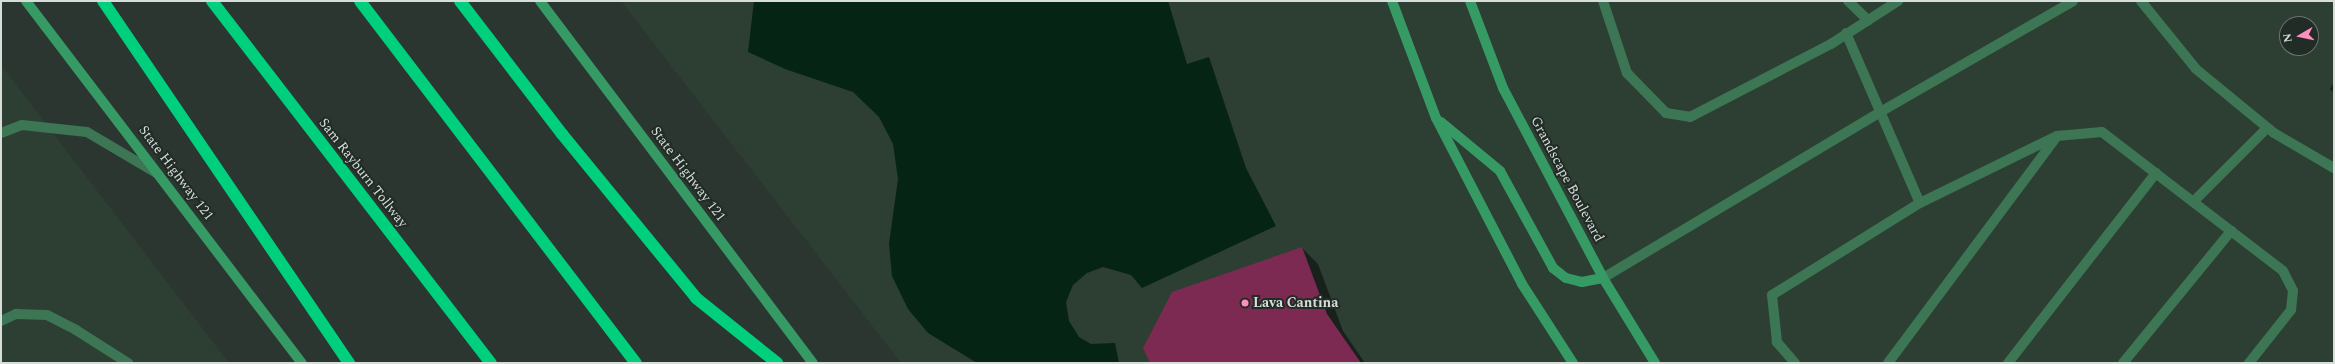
<!DOCTYPE html>
<html>
<head>
<meta charset="utf-8">
<style>
	body { margin:0 }
	#map { position:relative; width:2335px; height:364px; overflow:hidden; background:#2c3630; font-family:Spectral,serif }
	div>[style] { position:absolute }
	.built>* { inset:0; background:#2d3e33 }
	.water>* { inset:0; background:#052414 }
	.shadow>* { inset:0; background:#0007 }
	.building>* { inset:0; background:#7c2a51 }
	.lane>* { height:10px; margin:-5px; padding:0 5px; transform-origin:5px; border-radius:5px; background:#3c7654 }
	.street>* { height:10px; margin:-5px; padding:0 5px; transform-origin:5px; border-radius:5px; background:#3c7654 }
	.secondary>* { height:10px; margin:-5px; padding:0 5px; transform-origin:5px; border-radius:5px; background:#369a65 }
	.highway>* { height:12px; margin:-6px; padding:0 6px; transform-origin:6px; border-radius:6px; background:#00cf7d }
	.dots>* { width:11px; height:11px; translate:-50% -50%; box-sizing:border-box; border:2px solid #222c26; border-radius:50% }
	span { translate:-50% -50%; white-space:nowrap; text-align:center; line-height:1.15; -webkit-text-stroke:4px #222c26; paint-order:stroke }
	.street-label { font-size:14px; color:#d7ded9 }
	.poi-label { font-size:14px; color:#d7ded9; font-weight:700 }
	.left { translate:0 -50%; text-align:left }
	.frame { position:absolute; inset:0; border:2px solid #d7ded9; pointer-events:none }
	.north { position:absolute; left:2279px; top:16px; width:40px; height:40px; box-sizing:border-box; background:#222c26; border:1px solid #6a736e; border-radius:50%; rotate:261deg; font-size:11px; font-weight:700; line-height:16px; text-align:center; color:#d7ded9 }
	.north::after { content:''; display:block; margin:auto; width:14px; height:18px; background:#fe8ebd; clip-path:polygon(50% 0,100% 100%,50% 72%,0 100%) }
</style>
</head>
<body>
<div id="map">
	<div class="built">
		<i style="clip-path:polygon(evenodd,621px 1px,2334px 1px,2334px 363px,901px 363px,621px 1px,2287px 24px,2311px 24px,2311px 48px,2287px 48px,2287px 24px)"></i>
		<i style="clip-path:polygon(1px 65px,229px 363px,1px 363px)"></i>
	</div>
	<div class="water">
		<i style="clip-path:polygon(754px 1px,1168px 1px,1187px 64px,1209px 57px,1246px 168px,1276px 226px,1142px 288px,1131px 275px,1103px 267px,1087px 273px,1073px 285px,1066px 302px,1069px 321px,1079px 337px,1091px 344px,1115px 343px,1119px 363px,977px 363px,928px 333px,908px 309px,892px 276px,889px 244px,898px 179px,893px 144px,879px 117px,853px 92px,785px 69px,748px 52px)"></i>
	</div>
	<div class="shadow">
		<i style="clip-path:polygon(2334px 82px,2334px 93px,2330px 89px)"></i>
		<i style="clip-path:polygon(1302px 248px,1318px 264px,1343px 331px,1365px 363px,1151px 363px)"></i>
	</div>
	<div class="building">
		<i style="clip-path:polygon(1302px 247px,1327px 314px,1361px 363px,1150px 363px,1143px 348px,1172px 292px)"></i>
	</div>
	<div class="lane">
		<i style="left:1603px;top:1px;width:76px;rotate:71.6deg"></i>
		<i style="left:1627px;top:73px;width:56px;rotate:45.7deg"></i>
		<i style="left:1666px;top:113px;width:24px;rotate:9deg"></i>
		<i style="left:1690px;top:117px;width:159px;rotate:-27.4deg"></i>
		<i style="left:1831px;top:44px;width:80px;rotate:-32.7deg"></i>
		<i style="left:1848px;top:1px;width:28px;rotate:44deg"></i>
		<i style="left:2141px;top:1px;width:87px;rotate:51deg"></i>
		<i style="left:2196px;top:69px;width:101px;rotate:39.4deg"></i>
		<i style="left:2274px;top:133px;width:69px;rotate:30.3deg"></i>
		<i style="left:1846px;top:33px;width:185px;rotate:66.5deg"></i>
		<i style="left:2193px;top:202px;width:105px;rotate:-45deg"></i>
		<i style="left:1603px;top:278px;width:325px;rotate:-30.9deg"></i>
		<i style="left:1882px;top:111px;width:220px;rotate:-29.9deg"></i>
		<i style="left:1px;top:321px;width:17px;rotate:-25deg"></i>
		<i style="left:16px;top:314px;width:31px;rotate:2deg"></i>
		<i style="left:47px;top:315px;width:33px;rotate:27deg"></i>
		<i style="left:76px;top:330px;width:62px;rotate:32.4deg"></i>
		<i style="left:1795px;top:363px;width:28px;rotate:-131deg"></i>
		<i style="left:1777px;top:342px;width:47px;rotate:-96.1deg"></i>
		<i style="left:1772px;top:295px;width:174px;rotate:-31.9deg"></i>
		<i style="left:1920px;top:203px;width:153px;rotate:-26.1deg"></i>
		<i style="left:2057px;top:136px;width:45px;rotate:-5.1deg"></i>
		<i style="left:2102px;top:132px;width:228px;rotate:37.5deg"></i>
		<i style="left:2283px;top:271px;width:22px;rotate:63deg"></i>
		<i style="left:2293px;top:291px;width:19px;rotate:96deg"></i>
		<i style="left:2291px;top:310px;width:68px;rotate:128.4deg"></i>
		<i style="left:1888px;top:363px;width:279px;rotate:-53.3deg"></i>
		<i style="left:2008px;top:363px;width:241px;rotate:-52.1deg"></i>
		<i style="left:2123px;top:363px;width:171px;rotate:-50.7deg"></i>
	</div>
	<div class="street">
		<i style="left:1px;top:133px;width:22px;rotate:-21deg"></i>
		<i style="left:22px;top:125px;width:65px;rotate:6.1deg"></i>
		<i style="left:87px;top:132px;width:82px;rotate:30.6deg"></i>
	</div>
	<div class="secondary">
		<i style="left:26px;top:1px;width:455px;rotate:52.7deg"></i>
		<i style="left:540px;top:1px;width:453px;rotate:53deg"></i>
		<i style="left:1392px;top:1px;width:125px;rotate:69.4deg"></i>
		<i style="left:1436px;top:118px;width:187px;rotate:62.6deg"></i>
		<i style="left:1522px;top:284px;width:94px;rotate:57.2deg"></i>
		<i style="left:1470px;top:1px;width:93px;rotate:69.2deg"></i>
		<i style="left:1503px;top:88px;width:215px;rotate:62.2deg"></i>
		<i style="left:1603px;top:278px;width:100px;rotate:58.5deg"></i>
		<i style="left:1441px;top:122px;width:77px;rotate:39.7deg"></i>
		<i style="left:1500px;top:171px;width:111px;rotate:61.3deg"></i>
		<i style="left:1553px;top:268px;width:16px;rotate:38deg"></i>
		<i style="left:1566px;top:278px;width:16px;rotate:14deg"></i>
		<i style="left:1582px;top:282px;width:21px;rotate:-11deg"></i>
	</div>
	<div class="highway">
		<i style="left:103px;top:1px;width:438px;rotate:55.8deg"></i>
		<i style="left:212px;top:1px;width:457px;rotate:52.4deg"></i>
		<i style="left:360px;top:1px;width:455px;rotate:52.7deg"></i>
		<i style="left:460px;top:1px;width:168px;rotate:52.5deg"></i>
		<i style="left:562px;top:134px;width:212px;rotate:50.7deg"></i>
		<i style="left:696px;top:298px;width:104px;rotate:38.7deg"></i>
	</div>
	<div class="dots">
		<i style="left:1245px;top:303px;background:#fe8ebd"></i>
	</div>
	<div class="street-label">
		<span style="left:176px;top:173px;rotate:53deg">State Highway 121</span>
		<span style="left:363px;top:173px;rotate:52deg">Sam Rayburn Tollway</span>
		<span style="left:688px;top:174px;rotate:53deg">State Highway 121</span>
		<span style="left:1567px;top:179px;rotate:62deg">Grandscape Boulevard</span>
	</div>
	<div class="poi-label">
		<span class="left" style="left:1253px;top:303px">Lava Cantina</span>
	</div>
	<div class="frame"></div>
	<div class="north">N</div>
</div>
</body>
</html>
